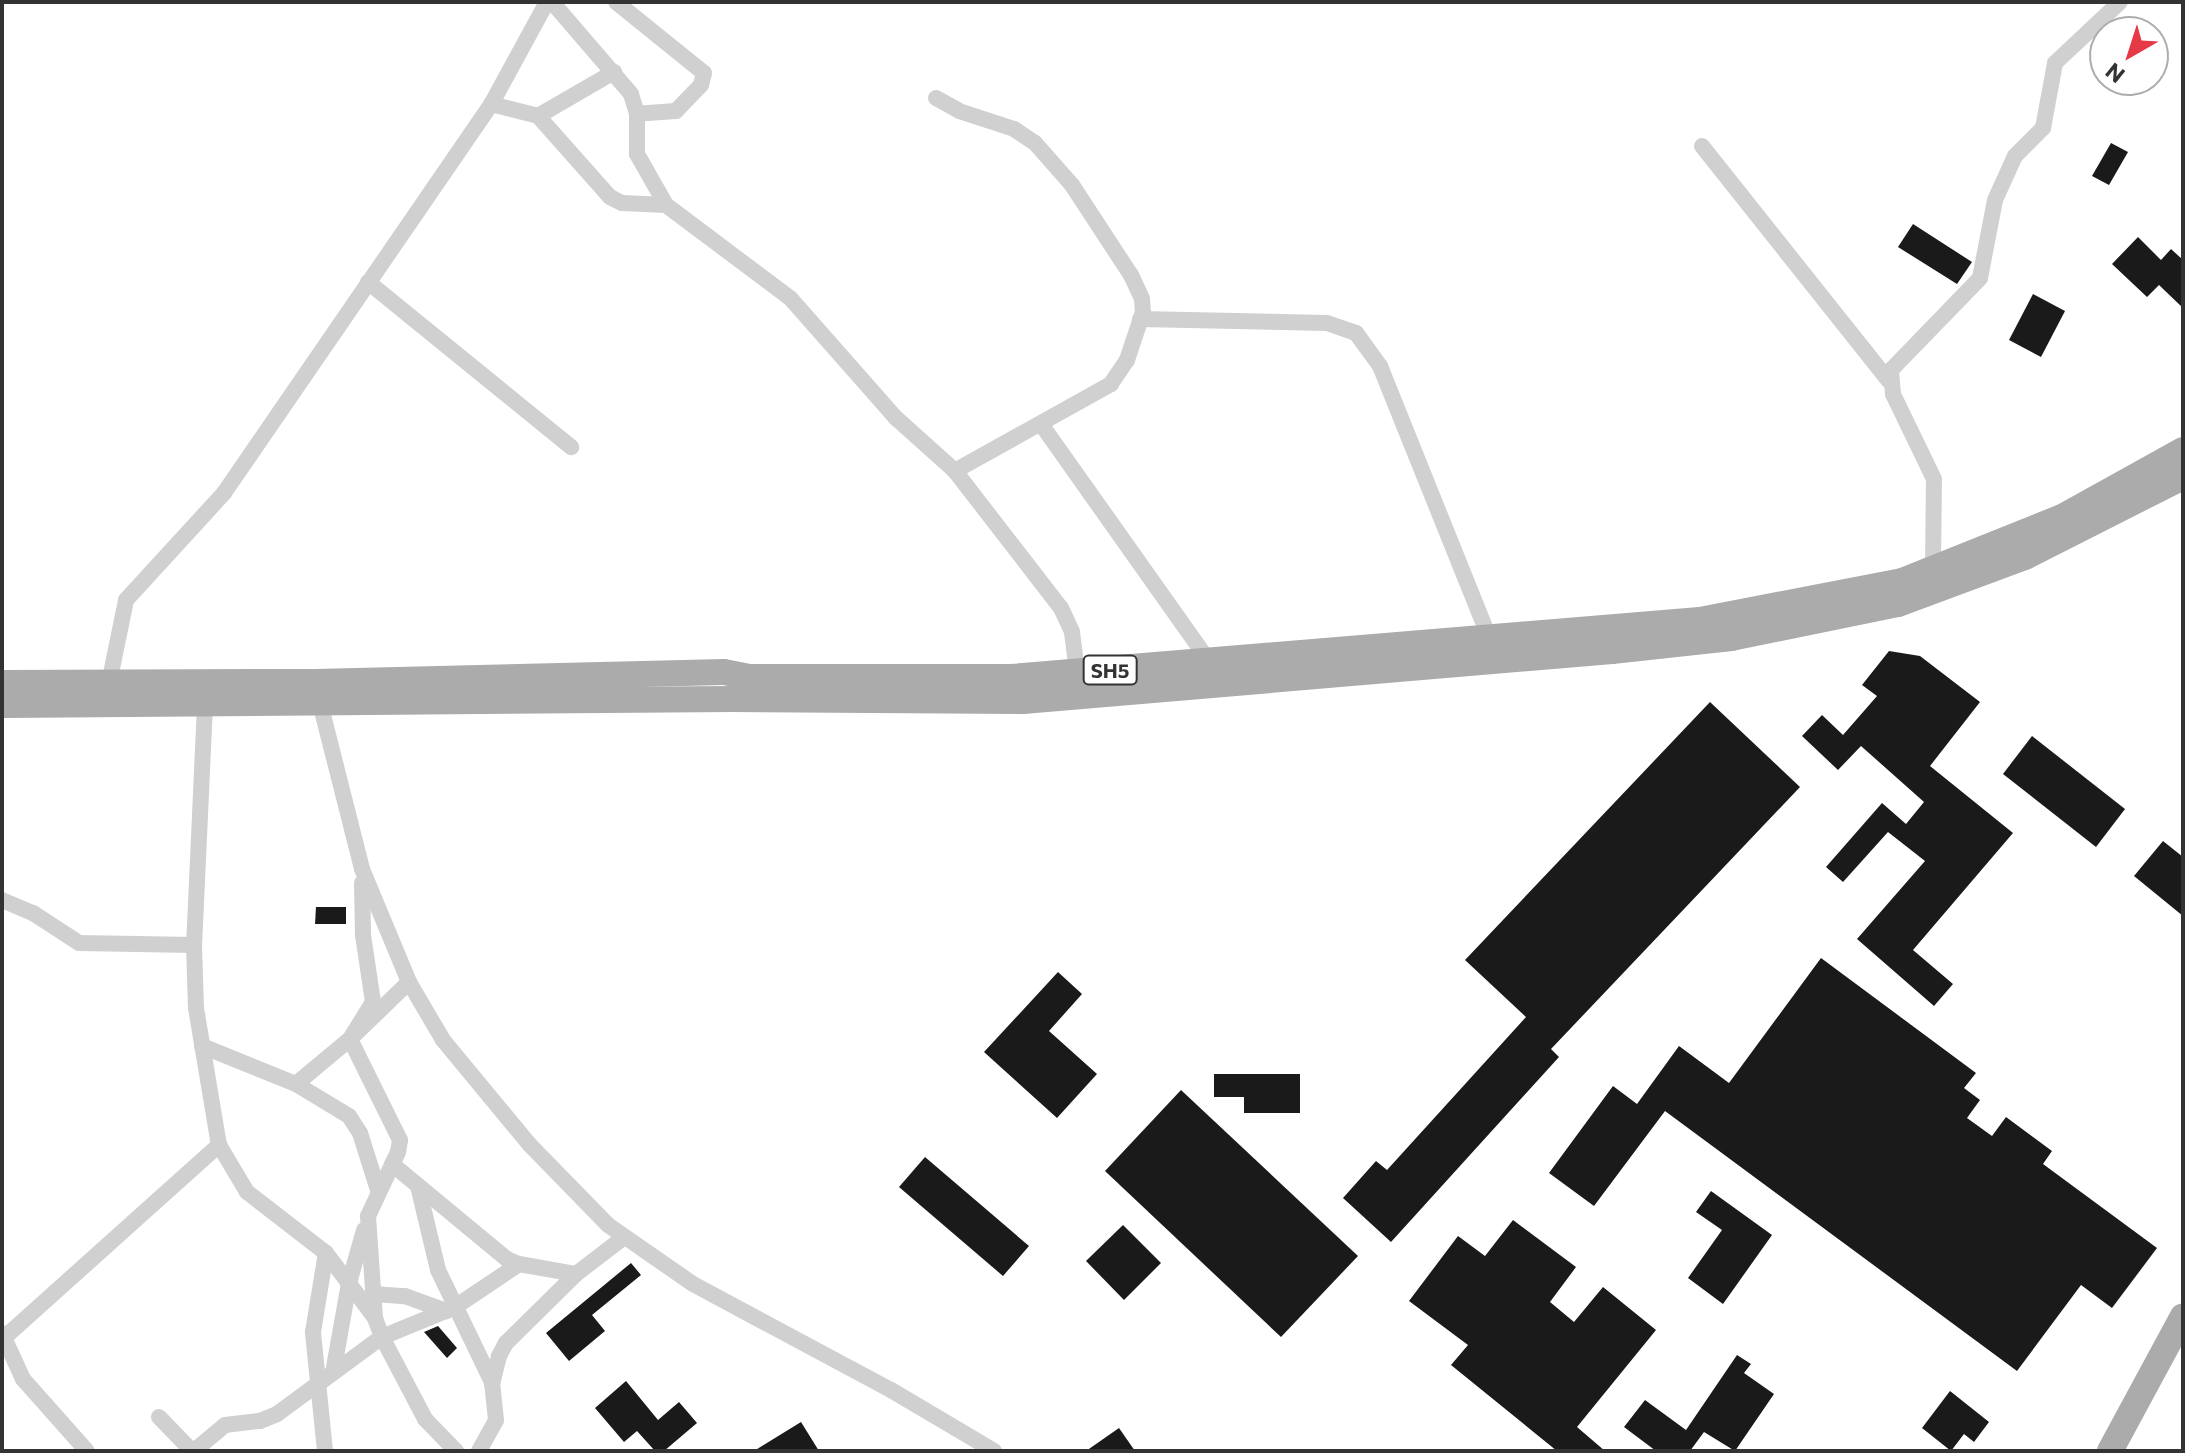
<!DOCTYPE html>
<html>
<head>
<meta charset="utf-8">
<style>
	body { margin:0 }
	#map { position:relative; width:2185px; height:1453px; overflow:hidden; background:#fff; font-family:Commissioner,sans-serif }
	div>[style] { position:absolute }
	.building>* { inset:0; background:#1a1a1a }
	.street>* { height:16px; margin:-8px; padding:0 8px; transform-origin:8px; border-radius:8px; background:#d0d0d0 }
	.primary>* { height:26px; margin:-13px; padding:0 13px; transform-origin:13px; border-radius:13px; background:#ababab }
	span { translate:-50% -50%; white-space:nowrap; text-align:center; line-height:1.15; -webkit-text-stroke:8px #fff; paint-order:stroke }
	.shield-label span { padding:2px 6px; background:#fff; border:2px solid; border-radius:6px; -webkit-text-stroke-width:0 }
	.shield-label { font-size:20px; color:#333; font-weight:700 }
	.frame { position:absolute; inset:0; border:4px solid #333; pointer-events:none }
	.north { position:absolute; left:2089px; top:16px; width:80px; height:80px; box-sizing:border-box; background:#fff; border:2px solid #adadad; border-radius:50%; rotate:219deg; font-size:22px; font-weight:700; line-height:32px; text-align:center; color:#333 }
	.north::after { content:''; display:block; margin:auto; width:28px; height:36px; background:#e63946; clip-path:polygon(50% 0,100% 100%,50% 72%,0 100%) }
</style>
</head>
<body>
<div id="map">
	<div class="building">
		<i style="clip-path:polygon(2111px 143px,2128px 152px,2109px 185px,2092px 176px)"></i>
		<i style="clip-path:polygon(1913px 224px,1972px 262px,1957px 284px,1898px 247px)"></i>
		<i style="clip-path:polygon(2138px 237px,2161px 260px,2171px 249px,2183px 260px,2183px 308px,2159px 285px,2147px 297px,2112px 264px)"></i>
		<i style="clip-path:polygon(2033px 294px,2065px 311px,2041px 357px,2009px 340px)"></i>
		<i style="clip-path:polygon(1889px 651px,1920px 656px,1980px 702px,1930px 766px,2013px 833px,1913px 950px,1953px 984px,1934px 1006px,1857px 939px,1925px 861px,1888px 832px,1843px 882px,1826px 867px,1882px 803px,1906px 824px,1924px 802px,1861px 746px,1838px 770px,1802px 736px,1822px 715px,1843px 735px,1877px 696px,1862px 685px)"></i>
		<i style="clip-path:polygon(1710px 702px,1800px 787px,1551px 1049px,1559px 1057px,1391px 1242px,1343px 1198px,1376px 1161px,1387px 1170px,1526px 1017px,1465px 960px)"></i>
		<i style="clip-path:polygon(2032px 736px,2125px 809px,2096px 847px,2003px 774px)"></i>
		<i style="clip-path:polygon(2163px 841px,2183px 857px,2183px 916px,2134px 876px)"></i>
		<i style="clip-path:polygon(316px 907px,346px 907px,346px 924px,315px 924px)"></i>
		<i style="clip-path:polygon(1821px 958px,1976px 1073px,1964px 1088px,1980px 1100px,1967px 1118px,1992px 1136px,2006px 1117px,2052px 1151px,2043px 1164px,2157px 1248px,2112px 1308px,2081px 1285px,2017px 1371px,1665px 1111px,1594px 1206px,1549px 1173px,1613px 1086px,1637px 1104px,1679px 1046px,1729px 1083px)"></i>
		<i style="clip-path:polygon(1058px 972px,1082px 994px,1049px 1031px,1097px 1074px,1057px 1118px,984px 1052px)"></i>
		<i style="clip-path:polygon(1214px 1074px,1300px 1074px,1300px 1113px,1244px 1113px,1244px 1097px,1214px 1097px)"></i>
		<i style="clip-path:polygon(1181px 1090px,1358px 1256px,1281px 1337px,1105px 1171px)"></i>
		<i style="clip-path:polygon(925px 1157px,1029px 1246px,1003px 1276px,899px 1187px)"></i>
		<i style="clip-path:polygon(1711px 1191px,1772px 1235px,1723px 1304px,1688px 1278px,1722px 1230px,1696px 1212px)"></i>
		<i style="clip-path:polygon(1513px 1220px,1576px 1267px,1550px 1302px,1574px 1322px,1603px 1287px,1656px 1330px,1577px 1427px,1605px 1451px,1557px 1451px,1451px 1365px,1468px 1345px,1409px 1301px,1458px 1236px,1485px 1256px)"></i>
		<i style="clip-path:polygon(1123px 1225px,1161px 1263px,1124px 1300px,1086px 1261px)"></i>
		<i style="clip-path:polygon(631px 1263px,641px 1275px,592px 1315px,605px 1331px,569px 1361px,546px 1333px)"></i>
		<i style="clip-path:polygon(438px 1326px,457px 1348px,447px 1358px,424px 1332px)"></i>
		<i style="clip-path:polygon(1737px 1355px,1751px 1364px,1744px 1373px,1774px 1394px,1735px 1451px,1704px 1432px,1690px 1451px,1656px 1451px,1624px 1427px,1645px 1400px,1686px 1430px)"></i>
		<i style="clip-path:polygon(626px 1381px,658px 1420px,679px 1402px,697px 1423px,664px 1451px,655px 1451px,637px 1431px,624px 1442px,595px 1408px)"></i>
		<i style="clip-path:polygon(1950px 1391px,1989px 1422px,1974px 1442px,1964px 1434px,1951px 1451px,1922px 1428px)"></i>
		<i style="clip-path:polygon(801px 1422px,819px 1451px,754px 1451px)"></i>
		<i style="clip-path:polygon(1119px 1428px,1135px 1451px,1086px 1451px)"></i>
	</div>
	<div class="street">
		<i style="left:552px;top:2px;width:121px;rotate:49.3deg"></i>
		<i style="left:631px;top:94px;width:21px;rotate:73deg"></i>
		<i style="left:637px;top:114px;width:40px;rotate:90deg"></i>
		<i style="left:637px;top:154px;width:59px;rotate:60.4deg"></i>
		<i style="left:616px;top:2px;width:113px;rotate:38.9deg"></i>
		<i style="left:704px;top:73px;width:12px;rotate:104deg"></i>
		<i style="left:701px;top:85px;width:36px;rotate:134deg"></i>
		<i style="left:676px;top:111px;width:39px;rotate:176deg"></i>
		<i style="left:936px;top:98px;width:26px;rotate:29deg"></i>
		<i style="left:959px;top:111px;width:58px;rotate:18.1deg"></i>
		<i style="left:1014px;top:129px;width:25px;rotate:34deg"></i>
		<i style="left:1035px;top:143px;width:56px;rotate:48.6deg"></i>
		<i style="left:1072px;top:185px;width:108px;rotate:56.8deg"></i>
		<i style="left:1131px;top:275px;width:26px;rotate:65deg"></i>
		<i style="left:1142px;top:299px;width:13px;rotate:86deg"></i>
		<i style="left:1143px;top:312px;width:51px;rotate:108.4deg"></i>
		<i style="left:1127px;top:360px;width:29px;rotate:124deg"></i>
		<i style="left:1111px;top:384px;width:179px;rotate:150.9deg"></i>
		<i style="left:491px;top:104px;width:49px;rotate:14.3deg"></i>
		<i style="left:538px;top:116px;width:108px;rotate:48.4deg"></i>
		<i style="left:610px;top:197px;width:13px;rotate:27deg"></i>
		<i style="left:622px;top:203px;width:44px;rotate:2.6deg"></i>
		<i style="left:666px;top:205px;width:156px;rotate:36.9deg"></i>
		<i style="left:791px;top:299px;width:159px;rotate:48.6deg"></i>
		<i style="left:896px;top:418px;width:79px;rotate:41.9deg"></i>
		<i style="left:955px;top:471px;width:173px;rotate:52.3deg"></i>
		<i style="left:1061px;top:608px;width:26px;rotate:65deg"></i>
		<i style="left:1072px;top:632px;width:40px;rotate:82.9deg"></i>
		<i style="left:538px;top:116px;width:88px;rotate:-30.1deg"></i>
		<i style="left:1702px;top:146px;width:300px;rotate:51.5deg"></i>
		<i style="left:368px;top:282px;width:262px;rotate:39.1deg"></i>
		<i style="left:1140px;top:319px;width:187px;rotate:1.2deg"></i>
		<i style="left:1327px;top:323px;width:31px;rotate:19deg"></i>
		<i style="left:1356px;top:333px;width:41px;rotate:54deg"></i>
		<i style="left:1380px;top:366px;width:294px;rotate:68.1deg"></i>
		<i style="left:1041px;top:424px;width:293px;rotate:54.7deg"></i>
		<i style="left:1933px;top:568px;width:89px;rotate:-89.4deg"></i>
		<i style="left:1934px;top:479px;width:94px;rotate:-115.8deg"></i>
		<i style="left:1893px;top:394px;width:24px;rotate:-95deg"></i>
		<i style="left:1891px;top:370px;width:128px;rotate:-45.9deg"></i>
		<i style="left:1980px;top:278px;width:79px;rotate:-79.1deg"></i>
		<i style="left:1995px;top:200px;width:48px;rotate:-65.6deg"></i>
		<i style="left:2015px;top:156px;width:40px;rotate:-45deg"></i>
		<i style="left:2043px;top:128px;width:66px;rotate:-79.5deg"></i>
		<i style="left:2055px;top:63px;width:89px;rotate:-43.2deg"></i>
		<i style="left:108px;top:688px;width:90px;rotate:-78.4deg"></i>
		<i style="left:126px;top:600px;width:145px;rotate:-47.5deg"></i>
		<i style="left:224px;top:493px;width:475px;rotate:-55.5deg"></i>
		<i style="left:493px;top:101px;width:113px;rotate:-61.4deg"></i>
		<i style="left:318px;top:695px;width:179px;rotate:75.8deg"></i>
		<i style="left:362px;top:869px;width:122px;rotate:67.4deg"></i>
		<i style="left:409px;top:982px;width:67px;rotate:59.6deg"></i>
		<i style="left:443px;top:1040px;width:135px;rotate:50.4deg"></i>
		<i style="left:529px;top:1144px;width:113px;rotate:45.7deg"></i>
		<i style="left:608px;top:1225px;width:103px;rotate:34.8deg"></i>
		<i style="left:693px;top:1284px;width:225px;rotate:28.2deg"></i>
		<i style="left:891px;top:1390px;width:120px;rotate:30.6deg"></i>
		<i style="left:205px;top:705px;width:240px;rotate:92.6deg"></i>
		<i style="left:194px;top:945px;width:63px;rotate:88.2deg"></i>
		<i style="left:196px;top:1008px;width:139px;rotate:80.5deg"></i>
		<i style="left:219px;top:1145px;width:55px;rotate:59.2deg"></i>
		<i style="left:247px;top:1192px;width:100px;rotate:37.7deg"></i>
		<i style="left:326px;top:1253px;width:81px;rotate:53deg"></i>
		<i style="left:362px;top:883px;width:52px;rotate:88.9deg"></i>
		<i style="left:363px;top:935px;width:68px;rotate:81.5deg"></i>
		<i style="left:373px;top:1002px;width:44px;rotate:121.9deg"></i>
		<i style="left:350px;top:1039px;width:113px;rotate:63.7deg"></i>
		<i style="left:400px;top:1140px;width:12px;rotate:99deg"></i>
		<i style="left:398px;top:1152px;width:71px;rotate:115.1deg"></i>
		<i style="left:368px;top:1216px;width:102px;rotate:86.1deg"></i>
		<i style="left:375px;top:1318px;width:20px;rotate:70deg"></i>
		<i style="left:382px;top:1337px;width:93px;rotate:62.3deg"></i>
		<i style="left:425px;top:1419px;width:45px;rotate:45.9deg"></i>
		<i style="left:2px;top:900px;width:34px;rotate:23deg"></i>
		<i style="left:33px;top:913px;width:55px;rotate:33.1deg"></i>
		<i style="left:79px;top:943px;width:115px;rotate:1deg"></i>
		<i style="left:202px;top:1046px;width:101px;rotate:22deg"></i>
		<i style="left:296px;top:1084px;width:62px;rotate:31.1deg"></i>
		<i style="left:349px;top:1116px;width:20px;rotate:57deg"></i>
		<i style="left:360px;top:1133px;width:60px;rotate:72.5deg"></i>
		<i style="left:296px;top:1084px;width:70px;rotate:-39.8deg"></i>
		<i style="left:350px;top:1039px;width:82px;rotate:-44deg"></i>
		<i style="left:392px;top:1164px;width:149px;rotate:39.6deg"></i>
		<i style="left:507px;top:1259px;width:13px;rotate:23deg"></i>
		<i style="left:519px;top:1264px;width:58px;rotate:10deg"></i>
		<i style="left:576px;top:1274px;width:59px;rotate:-37.5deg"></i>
		<i style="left:418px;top:1186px;width:86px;rotate:76.6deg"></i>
		<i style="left:438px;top:1270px;width:124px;rotate:64.3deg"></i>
		<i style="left:374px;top:1294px;width:31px;rotate:4deg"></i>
		<i style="left:405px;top:1296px;width:44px;rotate:20.1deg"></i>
		<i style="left:2px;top:1333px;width:51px;rotate:65.5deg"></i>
		<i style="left:23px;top:1379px;width:96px;rotate:48.4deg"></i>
		<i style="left:5px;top:1337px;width:288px;rotate:-41.9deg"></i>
		<i style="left:333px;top:1373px;width:91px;rotate:-79.9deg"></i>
		<i style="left:349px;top:1283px;width:55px;rotate:-74.2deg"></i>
		<i style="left:159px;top:1417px;width:47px;rotate:45.9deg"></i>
		<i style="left:194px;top:1451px;width:40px;rotate:-40deg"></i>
		<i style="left:225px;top:1425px;width:35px;rotate:-7deg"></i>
		<i style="left:260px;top:1421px;width:18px;rotate:-22deg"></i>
		<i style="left:277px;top:1414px;width:130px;rotate:-36.3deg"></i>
		<i style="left:382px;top:1337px;width:79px;rotate:-22.3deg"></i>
		<i style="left:455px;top:1307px;width:77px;rotate:-33.9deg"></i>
		<i style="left:325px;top:1451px;width:120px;rotate:-95.8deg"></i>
		<i style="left:313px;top:1332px;width:80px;rotate:-80.7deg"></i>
		<i style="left:479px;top:1451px;width:35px;rotate:-61deg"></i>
		<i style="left:496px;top:1420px;width:36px;rotate:-96deg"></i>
		<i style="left:492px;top:1384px;width:29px;rotate:-76deg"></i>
		<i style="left:499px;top:1356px;width:15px;rotate:-62deg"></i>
		<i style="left:506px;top:1343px;width:98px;rotate:-44.6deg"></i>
	</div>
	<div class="primary">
		<i style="left:2px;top:683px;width:313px;rotate:-0.2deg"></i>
		<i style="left:315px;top:682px;width:409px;rotate:-1.4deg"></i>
		<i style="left:724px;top:672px;width:26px;rotate:11deg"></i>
		<i style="left:750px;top:677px;width:261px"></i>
		<i style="left:1011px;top:677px;width:691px;rotate:-4.73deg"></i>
		<i style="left:1700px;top:620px;width:206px;rotate:-10.9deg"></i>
		<i style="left:1902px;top:581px;width:172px;rotate:-21.8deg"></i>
		<i style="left:2062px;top:517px;width:138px;rotate:-29deg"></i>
		<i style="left:2px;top:705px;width:731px;rotate:-0.47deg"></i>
		<i style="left:733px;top:699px;width:290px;rotate:0.4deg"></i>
		<i style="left:1023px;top:701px;width:591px;rotate:-4.85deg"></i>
		<i style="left:1612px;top:651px;width:120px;rotate:-6.2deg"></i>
		<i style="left:1731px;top:638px;width:170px;rotate:-11.5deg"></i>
		<i style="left:1898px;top:604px;width:135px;rotate:-20.3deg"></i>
		<i style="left:2025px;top:557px;width:177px;rotate:-26.9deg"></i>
		<i style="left:2110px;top:1451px;width:153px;rotate:-61.6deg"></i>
	</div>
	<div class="shield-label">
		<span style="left:1110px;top:670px">SH5</span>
	</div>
	<div class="frame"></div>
	<div class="north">N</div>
</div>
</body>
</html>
